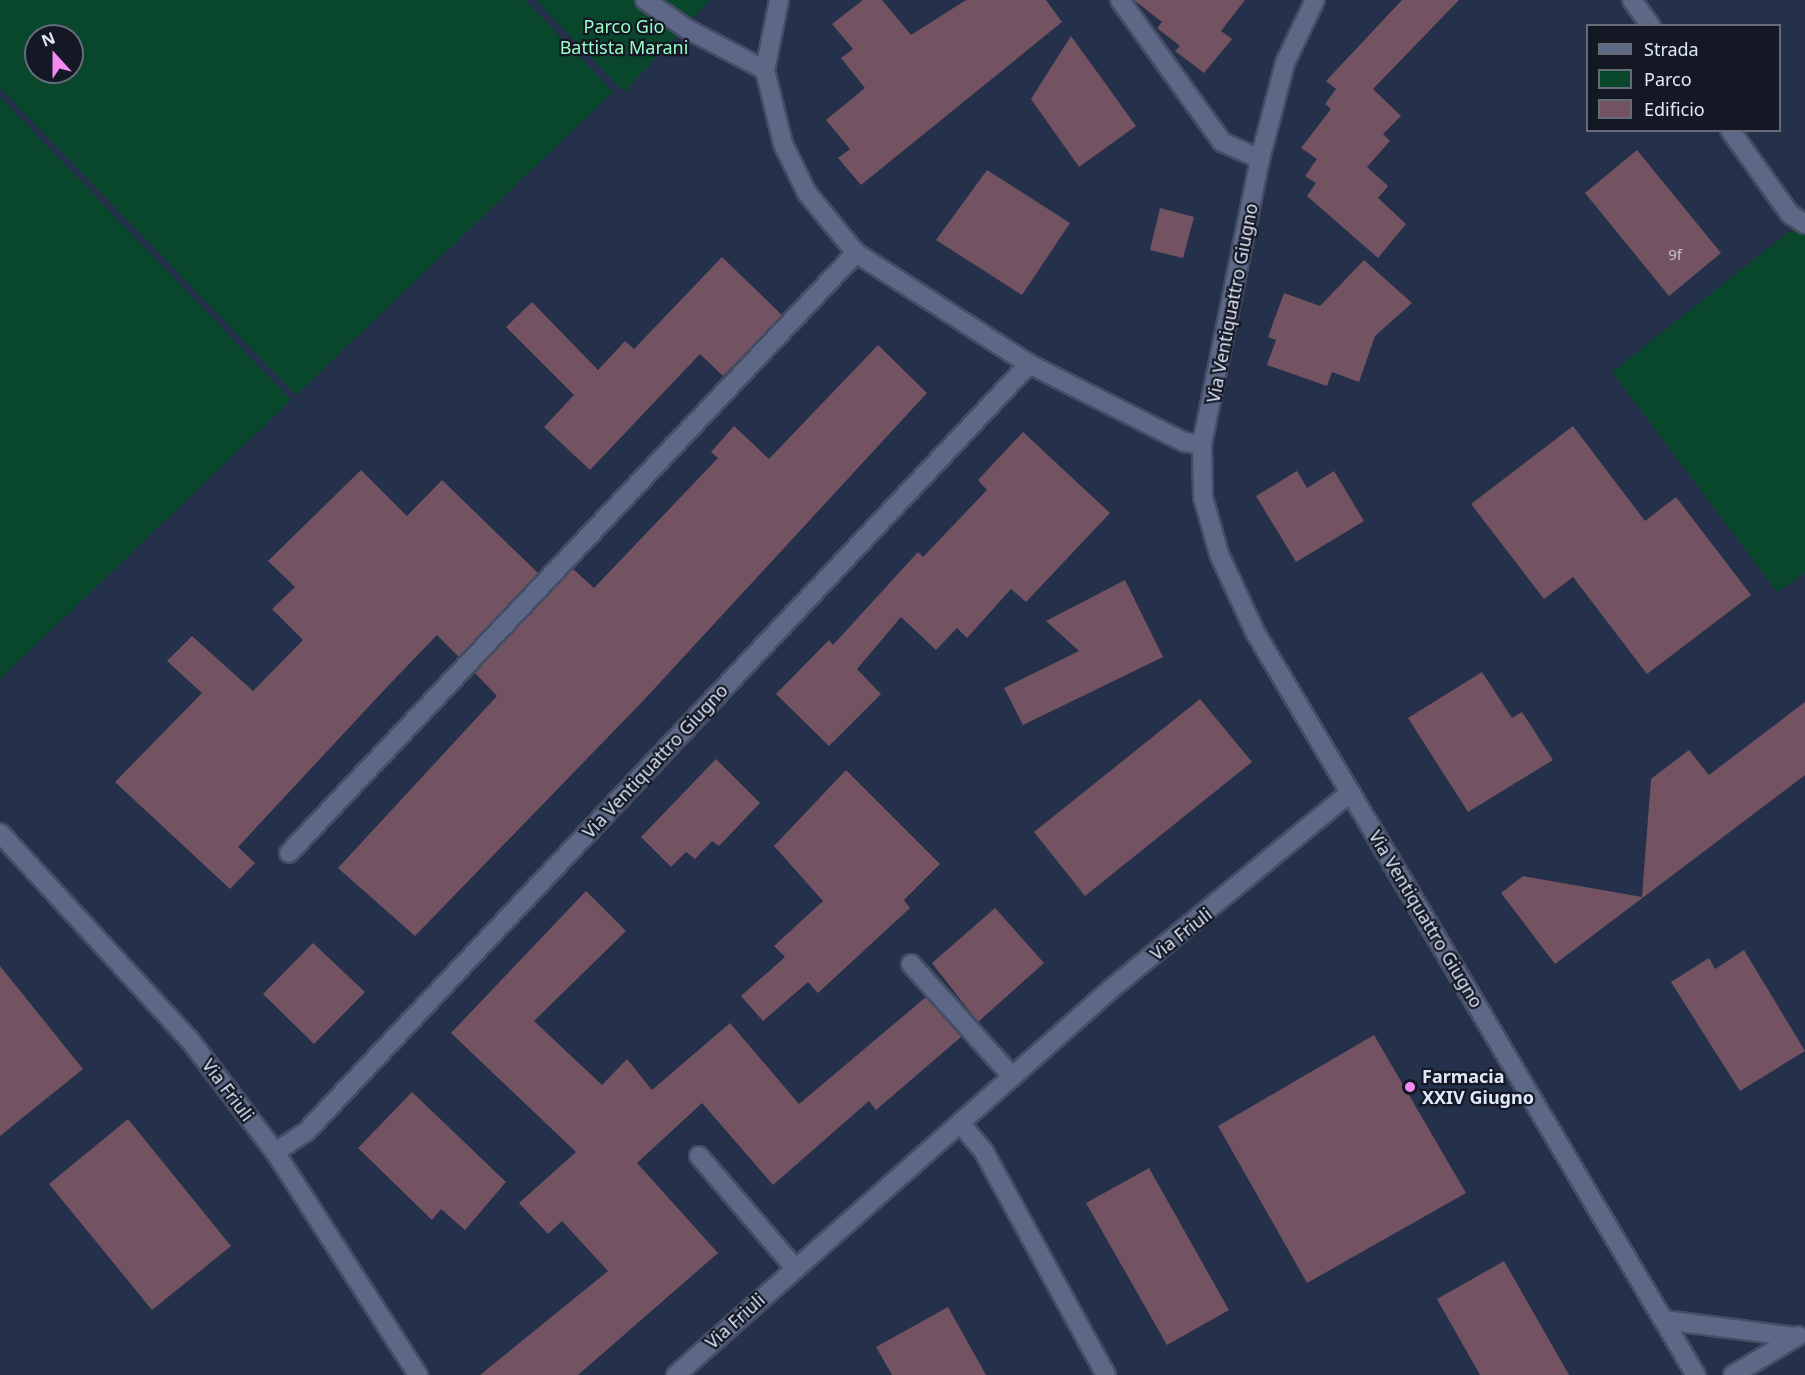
<!DOCTYPE html>
<html>
<head>
<meta charset="utf-8">
<style>
	body { margin:0 }
	#map { position:relative; width:1805px; height:1375px; overflow:hidden; background:#25304a; font-family:"Noto Sans",sans-serif }
	div>[style] { position:absolute }
	.green>* { inset:0; background:#09472c }
	.building>* { inset:0; background:#735261 }
	.roads { filter:drop-shadow(2px 0 #454d64) drop-shadow(-2px 0 #454d64) drop-shadow(0 2px #454d64) drop-shadow(0 -2px #454d64) }
	.lane>* { height:18px; margin:-9px; padding:0 9px; transform-origin:9px; border-radius:9px; background:#5c6886 }
	.street>* { height:18px; margin:-9px; padding:0 9px; transform-origin:9px; border-radius:9px; background:#5c6886 }
	.secondary>* { height:18px; margin:-9px; padding:0 9px; transform-origin:9px; border-radius:9px; background:#5c6886 }
	.dots>* { width:16px; height:16px; translate:-50% -50%; box-sizing:border-box; border:3px solid #131824; border-radius:50% }
	span { translate:-50% -50%; white-space:nowrap; text-align:center; line-height:1.15; -webkit-text-stroke:4.5px #131824; paint-order:stroke }
	.number-label { font-size:15px; color:#c5c2d3 }
	.number-label span { -webkit-text-stroke-width:0 }
	.park-label { font-size:18px; color:#9afdc5 }
	.street-label { font-size:18px; color:#e0e7f9 }
	.poi-label { font-size:18px; color:#e0e7f9; font-weight:700 }
	.left { translate:0 -50%; text-align:left }
	.legend { position:absolute; left:1586px; top:24px; width:195px; height:108px; box-sizing:border-box; background:#131824; border:2px solid #656b79; margin:0; padding:8px 10px; list-style:none; font-size:18px; color:#e0e7f9 }
	.legend li { display:flex; align-items:center; gap:12px; height:30px }
	.legend b { width:30px; border:2px solid #656b79 }
	.north { position:absolute; left:24px; top:24px; width:60px; height:60px; box-sizing:border-box; background:#131824; border:2px solid #656b79; border-radius:50%; rotate:339deg; font-size:16px; font-weight:700; line-height:24px; text-align:center; color:#e0e7f9 }
	.north::after { content:''; display:block; margin:auto; width:21px; height:27px; background:#f389f1; clip-path:polygon(50% 0,100% 100%,50% 72%,0 100%) }
</style>
</head>
<body>
<div id="map">
	<div class="green">
		<i style="clip-path:polygon(evenodd,0 0,525px 0,613px 92px,296px 395px,0 88px,0 0,36px 36px,72px 36px,72px 72px,36px 72px,36px 36px)"></i>
		<i style="clip-path:polygon(536px 0,710px 0,624px 92px)"></i>
		<i style="clip-path:polygon(0 97px,291px 400px,0 679px)"></i>
		<i style="clip-path:polygon(1795px 227px,1805px 233px,1805px 573px,1777px 592px,1612px 372px)"></i>
	</div>
	<div class="building">
		<i style="clip-path:polygon(863px 0,882px 0,911px 35px,966px 0,1046px 0,1062px 22px,861px 185px,838px 158px,850px 149px,826px 120px,865px 88px,841px 58px,853px 49px,832px 24px)"></i>
		<i style="clip-path:polygon(1134px 0,1245px 0,1221px 31px,1232px 39px,1204px 73px,1175px 51px,1180px 46px,1157px 28px,1162px 22px)"></i>
		<i style="clip-path:polygon(1402px 0,1459px 0,1373px 89px,1401px 116px,1383px 134px,1390px 141px,1367px 167px,1388px 186px,1378px 198px,1406px 224px,1378px 258px,1307px 196px,1316px 183px,1305px 176px,1317px 159px,1301px 148px,1331px 109px,1325px 104px,1336px 89px,1326px 81px)"></i>
		<i style="clip-path:polygon(1071px 36px,1136px 126px,1079px 167px,1031px 99px)"></i>
		<i style="clip-path:polygon(1637px 150px,1721px 253px,1669px 296px,1585px 193px)"></i>
		<i style="clip-path:polygon(987px 170px,1070px 223px,1022px 295px,936px 240px)"></i>
		<i style="clip-path:polygon(1160px 208px,1194px 217px,1183px 258px,1150px 250px)"></i>
		<i style="clip-path:polygon(722px 257px,782px 315px,723px 376px,700px 354px,590px 470px,544px 427px,574px 395px,506px 327px,532px 302px,598px 370px,625px 341px,634px 349px)"></i>
		<i style="clip-path:polygon(1364px 260px,1412px 303px,1375px 336px,1359px 382px,1332px 372px,1327px 386px,1267px 365px,1276px 340px,1268px 337px,1284px 293px,1320px 306px)"></i>
		<i style="clip-path:polygon(878px 345px,927px 393px,642px 702px,415px 936px,338px 868px,497px 696px,475px 673px,573px 569px,594px 588px,718px 458px,711px 452px,734px 426px,769px 459px)"></i>
		<i style="clip-path:polygon(1573px 426px,1645px 521px,1676px 497px,1751px 595px,1647px 674px,1573px 577px,1544px 599px,1471px 504px)"></i>
		<i style="clip-path:polygon(1023px 432px,1110px 513px,1026px 602px,1011px 589px,967px 638px,957px 628px,936px 650px,901px 617px,857px 669px,881px 694px,829px 746px,776px 694px,829px 640px,833px 645px,918px 552px,923px 557px,987px 490px,978px 480px)"></i>
		<i style="clip-path:polygon(361px 470px,407px 516px,442px 480px,538px 573px,459px 657px,437px 635px,386px 688px,238px 847px,255px 863px,230px 889px,115px 782px,202px 693px,167px 661px,192px 636px,253px 691px,303px 640px,272px 609px,295px 587px,268px 561px)"></i>
		<i style="clip-path:polygon(1297px 471px,1307px 488px,1334px 471px,1364px 521px,1296px 562px,1256px 496px)"></i>
		<i style="clip-path:polygon(1125px 580px,1163px 657px,1023px 725px,1004px 688px,1079px 651px,1046px 621px)"></i>
		<i style="clip-path:polygon(1482px 672px,1512px 718px,1522px 712px,1553px 760px,1468px 812px,1408px 718px)"></i>
		<i style="clip-path:polygon(1200px 699px,1252px 762px,1085px 896px,1034px 832px)"></i>
		<i style="clip-path:polygon(1805px 702px,1805px 775px,1555px 964px,1501px 893px,1523px 876px,1642px 897px,1651px 779px,1689px 750px,1709px 775px)"></i>
		<i style="clip-path:polygon(716px 759px,760px 803px,719px 846px,712px 841px,695px 859px,686px 852px,671px 867px,641px 837px)"></i>
		<i style="clip-path:polygon(846px 770px,940px 864px,904px 900px,910px 908px,818px 993px,808px 982px,763px 1021px,741px 996px,785px 957px,774px 946px,823px 901px,774px 846px)"></i>
		<i style="clip-path:polygon(586px 891px,626px 931px,534px 1021px,602px 1085px,627px 1059px,652px 1090px,730px 1023px,799px 1104px,926px 997px,961px 1037px,876px 1110px,869px 1101px,773px 1185px,702px 1103px,637px 1163px,718px 1253px,578px 1375px,480px 1375px,608px 1271px,562px 1221px,548px 1234px,519px 1203px,576px 1152px,451px 1033px)"></i>
		<i style="clip-path:polygon(995px 908px,1044px 963px,978px 1022px,932px 963px)"></i>
		<i style="clip-path:polygon(313px 943px,365px 992px,314px 1044px,263px 994px)"></i>
		<i style="clip-path:polygon(1744px 950px,1805px 1051px,1740px 1091px,1671px 982px,1709px 958px,1715px 969px)"></i>
		<i style="clip-path:polygon(0 966px,83px 1069px,0 1136px)"></i>
		<i style="clip-path:polygon(1374px 1035px,1466px 1193px,1307px 1283px,1218px 1126px)"></i>
		<i style="clip-path:polygon(412px 1092px,506px 1182px,465px 1230px,441px 1209px,432px 1220px,358px 1148px)"></i>
		<i style="clip-path:polygon(128px 1119px,231px 1246px,152px 1310px,49px 1184px)"></i>
		<i style="clip-path:polygon(1149px 1168px,1229px 1310px,1167px 1345px,1086px 1203px)"></i>
		<i style="clip-path:polygon(1504px 1261px,1569px 1375px,1480px 1375px,1437px 1299px)"></i>
		<i style="clip-path:polygon(948px 1307px,986px 1375px,892px 1375px,876px 1347px)"></i>
	</div>
	<div class="roads">
		<div class="lane">
			<i style="left:645px;top:0;width:51px;rotate:34.6deg"></i>
			<i style="left:687px;top:29px;width:88px;rotate:27.7deg"></i>
		</div>
		<div class="street">
			<i style="left:779px;top:0;width:71px;rotate:101.3deg"></i>
			<i style="left:765px;top:70px;width:76px;rotate:76.3deg"></i>
			<i style="left:783px;top:144px;width:55px;rotate:63.9deg"></i>
			<i style="left:807px;top:193px;width:77px;rotate:50.8deg"></i>
			<i style="left:856px;top:253px;width:206px;rotate:32.7deg"></i>
			<i style="left:1029px;top:364px;width:174px;rotate:26.7deg"></i>
			<i style="left:1184px;top:442px;width:18px;rotate:9deg"></i>
			<i style="left:1120px;top:0;width:175px;rotate:54.3deg"></i>
			<i style="left:1222px;top:142px;width:42px;rotate:24.1deg"></i>
			<i style="left:1632px;top:0;width:32px;rotate:54deg"></i>
			<i style="left:1730px;top:130px;width:103px;rotate:54.5deg"></i>
			<i style="left:1790px;top:214px;width:18px;rotate:34deg"></i>
			<i style="left:0;top:833px;width:280px;rotate:47.5deg"></i>
			<i style="left:189px;top:1039px;width:142px;rotate:52.7deg"></i>
			<i style="left:275px;top:1152px;width:265px;rotate:57.3deg"></i>
			<i style="left:289px;top:853px;width:826px;rotate:-46.62deg"></i>
			<i style="left:911px;top:964px;width:151px;rotate:48deg"></i>
			<i style="left:960px;top:1123px;width:38px;rotate:50deg"></i>
			<i style="left:984px;top:1152px;width:254px;rotate:61.3deg"></i>
			<i style="left:275px;top:1152px;width:38px;rotate:-33deg"></i>
			<i style="left:307px;top:1131px;width:1053px;rotate:-46.73deg"></i>
			<i style="left:699px;top:1156px;width:148px;rotate:49.4deg"></i>
			<i style="left:1664px;top:1320px;width:133px;rotate:7.3deg"></i>
			<i style="left:676px;top:1375px;width:582px;rotate:-41.58deg"></i>
			<i style="left:1111px;top:989px;width:310px;rotate:-39.4deg"></i>
			<i style="left:1733px;top:1375px;width:76px;rotate:-31deg"></i>
		</div>
		<div class="secondary">
			<i style="left:1315px;top:0;width:70px;rotate:115.5deg"></i>
			<i style="left:1285px;top:63px;width:99px;rotate:104.6deg"></i>
			<i style="left:1260px;top:159px;width:292px;rotate:101.5deg"></i>
			<i style="left:1202px;top:445px;width:52px;rotate:88.9deg"></i>
			<i style="left:1203px;top:497px;width:59px;rotate:74.3deg"></i>
			<i style="left:1219px;top:554px;width:86px;rotate:65.2deg"></i>
			<i style="left:1255px;top:632px;width:864px;rotate:59.31deg"></i>
		</div>
	</div>
	<div class="dots">
		<i style="left:1410px;top:1087px;background:#f389f1"></i>
	</div>
	<div class="number-label">
		<span style="left:1675px;top:255px">9f</span>
	</div>
	<div class="park-label">
		<span style="left:624px;top:37px">Parco Gio<br>Battista Marani</span>
	</div>
	<div class="street-label">
		<span style="left:1232px;top:303px;rotate:-79deg">Via Ventiquattro Giugno</span>
		<span style="left:655px;top:761px;rotate:-47deg">Via Ventiquattro Giugno</span>
		<span style="left:1426px;top:919px;rotate:59deg">Via Ventiquattro Giugno</span>
		<span style="left:1181px;top:934px;rotate:-38deg">Via Friuli</span>
		<span style="left:228px;top:1090px;rotate:53deg">Via Friuli</span>
		<span style="left:735px;top:1321px;rotate:-42deg">Via Friuli</span>
	</div>
	<div class="poi-label">
		<span class="left" style="left:1422px;top:1087px">Farmacia<br>XXIV Giugno</span>
	</div>
	<ul class="legend">
	<li><b style="height:8px;background:#5c6886"></b>Strada</li>
	<li><b style="height:16px;background:#09472c"></b>Parco</li>
	<li><b style="height:16px;background:#735261"></b>Edificio</li>
	</ul>
	<div class="north">N</div>
</div>
</body>
</html>
